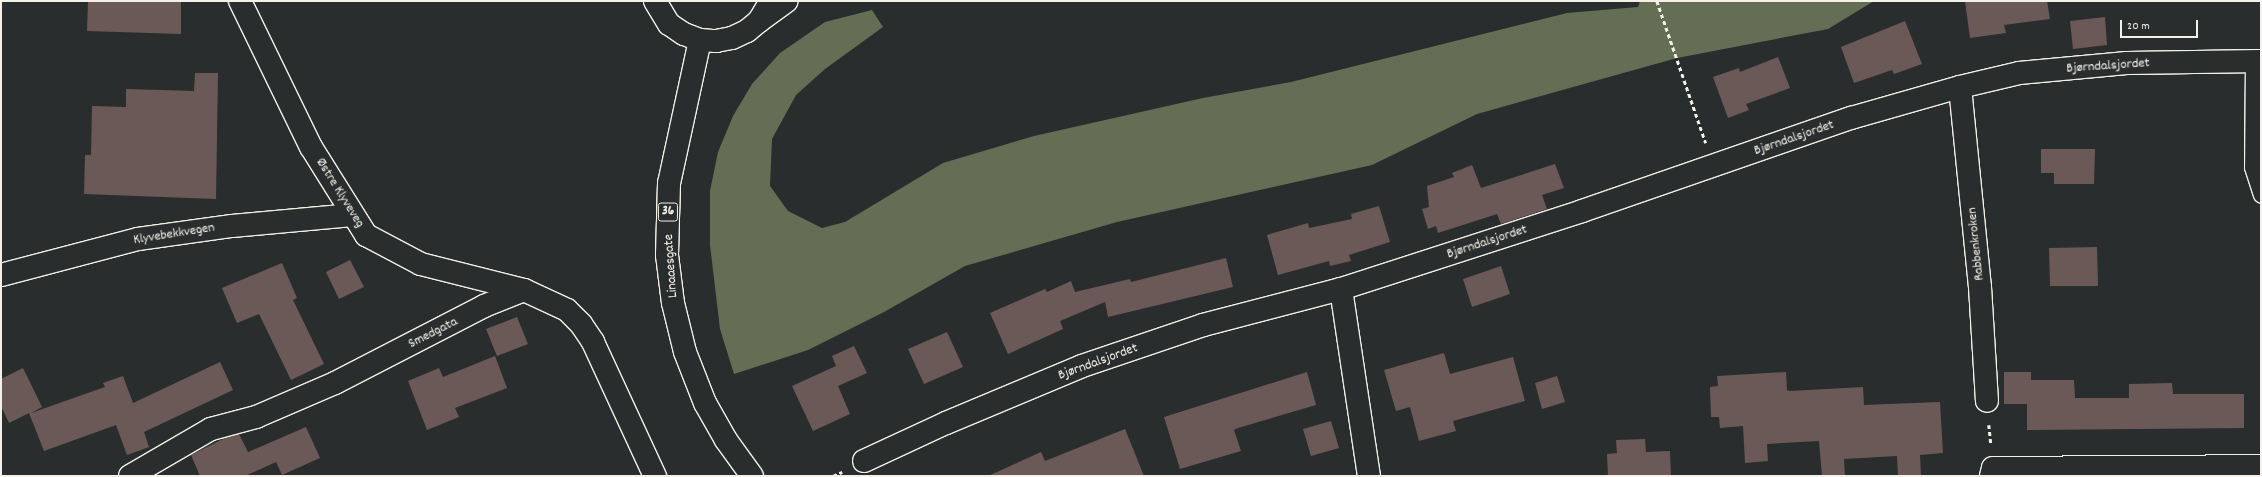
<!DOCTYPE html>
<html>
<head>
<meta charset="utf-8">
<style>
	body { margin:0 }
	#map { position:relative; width:2262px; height:477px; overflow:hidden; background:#2a2d2e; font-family:Dekko,sans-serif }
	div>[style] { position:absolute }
	.green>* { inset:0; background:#646e54 }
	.building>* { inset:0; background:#6b5957 }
	.path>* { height:2.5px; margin-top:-1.25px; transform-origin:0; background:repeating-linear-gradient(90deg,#f4f1e8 0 4px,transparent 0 7px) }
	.roads { filter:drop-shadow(1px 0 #f4f1e8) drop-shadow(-1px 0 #f4f1e8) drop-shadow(0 1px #f4f1e8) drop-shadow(0 -1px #f4f1e8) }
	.service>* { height:15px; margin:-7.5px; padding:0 7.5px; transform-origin:7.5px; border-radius:7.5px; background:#2a2d2e }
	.minor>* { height:22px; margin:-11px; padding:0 11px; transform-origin:11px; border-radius:11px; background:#2a2d2e }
	.secondary>* { height:22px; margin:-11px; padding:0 11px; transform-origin:11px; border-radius:11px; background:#2a2d2e }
	.trunk>* { height:22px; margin:-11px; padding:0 11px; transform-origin:11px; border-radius:11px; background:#2a2d2e }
	span { translate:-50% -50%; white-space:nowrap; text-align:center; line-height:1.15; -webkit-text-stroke:3px #2a2d2e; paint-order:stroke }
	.shield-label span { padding:1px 3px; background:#2a2d2e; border:1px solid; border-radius:3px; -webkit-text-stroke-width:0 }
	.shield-label { font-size:13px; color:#f4f1e8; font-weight:700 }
	.street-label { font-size:14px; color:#f4f1e8 }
	.frame { position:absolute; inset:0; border:2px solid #f4f1e8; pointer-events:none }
	.scale { position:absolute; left:2120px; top:20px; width:78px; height:18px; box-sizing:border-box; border:2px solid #f4f1e8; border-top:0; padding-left:5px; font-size:12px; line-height:14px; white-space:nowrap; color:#f4f1e8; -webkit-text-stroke:3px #2a2d2e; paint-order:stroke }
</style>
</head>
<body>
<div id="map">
	<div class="green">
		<i style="clip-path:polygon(1640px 1px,1874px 1px,1828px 29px,1677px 58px,1477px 114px,1372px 165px,1117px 222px,965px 266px,884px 312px,808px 350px,734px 374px,720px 329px,710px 245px,710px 191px,718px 152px,733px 116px,752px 84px,780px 53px,825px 22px,872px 10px,883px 27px,825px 69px,796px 95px,772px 139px,770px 186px,788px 211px,822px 228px,845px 222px,943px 163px,1034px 136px,1203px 98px,1291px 82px,1567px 13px,1638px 7px)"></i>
	</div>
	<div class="building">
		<i style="clip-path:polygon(88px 1px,181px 1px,181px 34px,87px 31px)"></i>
		<i style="clip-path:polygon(1965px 1px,2047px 1px,2050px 19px,2004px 25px,2006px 33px,1970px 38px)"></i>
		<i style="clip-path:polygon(2105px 17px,2107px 45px,2073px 49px,2070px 21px)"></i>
		<i style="clip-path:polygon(1905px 21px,1922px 64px,1894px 74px,1892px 70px,1854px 83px,1841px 47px)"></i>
		<i style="clip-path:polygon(1778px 57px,1790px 88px,1746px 104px,1749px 110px,1728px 118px,1713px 77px,1739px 68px,1740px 72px)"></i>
		<i style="clip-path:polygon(195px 73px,218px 73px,216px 199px,84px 194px,85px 155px,91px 155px,92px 106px,126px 107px,126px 89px,194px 91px)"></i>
		<i style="clip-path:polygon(2041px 149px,2095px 149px,2094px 184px,2054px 184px,2054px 173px,2041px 173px)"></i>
		<i style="clip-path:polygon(1555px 164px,1564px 188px,1542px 195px,1547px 209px,1501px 224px,1497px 214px,1438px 233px,1436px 226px,1428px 229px,1422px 209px,1429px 207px,1427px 186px,1454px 177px,1452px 173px,1472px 165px,1481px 188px)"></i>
		<i style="clip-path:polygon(1379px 206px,1390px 242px,1349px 255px,1351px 261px,1330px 266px,1329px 261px,1278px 275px,1267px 235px,1308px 223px,1309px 228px,1352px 219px,1351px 214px)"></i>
		<i style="clip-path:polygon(2097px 247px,2098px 286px,2050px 286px,2049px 248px)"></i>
		<i style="clip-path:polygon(1226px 258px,1233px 287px,1108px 317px,1105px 302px,1060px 321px,1063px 329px,1008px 354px,990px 313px,1045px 289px,1047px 292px,1071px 281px,1075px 292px,1130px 279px,1131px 282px)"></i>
		<i style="clip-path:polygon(350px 260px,364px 287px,339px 299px,326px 272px)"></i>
		<i style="clip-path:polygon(282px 263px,297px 298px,293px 300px,324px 364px,291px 380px,259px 314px,237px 323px,222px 288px)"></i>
		<i style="clip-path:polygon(1501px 266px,1510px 294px,1472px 307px,1463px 279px)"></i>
		<i style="clip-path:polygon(517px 317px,528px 344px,497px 356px,486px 329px)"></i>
		<i style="clip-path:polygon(947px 332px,963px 367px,924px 384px,908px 349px)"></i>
		<i style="clip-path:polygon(854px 346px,867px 373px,838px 386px,850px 414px,813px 431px,792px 386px,836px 366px,832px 356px)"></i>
		<i style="clip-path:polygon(1444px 353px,1450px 374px,1513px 357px,1525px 401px,1453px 421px,1456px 431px,1419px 441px,1410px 407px,1396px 411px,1384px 370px)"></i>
		<i style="clip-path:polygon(495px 356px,507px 388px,455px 408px,459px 417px,427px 430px,408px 381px,439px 368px,443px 377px)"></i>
		<i style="clip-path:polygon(220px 362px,233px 390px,144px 432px,149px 447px,127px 455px,116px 425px,44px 451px,29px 413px,9px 423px,1px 406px,1px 379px,23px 368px,42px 407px,31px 413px,105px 387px,103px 383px,123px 376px,133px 403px)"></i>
		<i style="clip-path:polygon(1307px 372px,1316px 405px,1238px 428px,1234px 430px,1241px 451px,1180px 469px,1164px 417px)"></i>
		<i style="clip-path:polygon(1786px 372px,1787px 390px,1790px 391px,1863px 387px,1864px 405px,1940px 402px,1943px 453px,1920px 455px,1921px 476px,1898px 476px,1897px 456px,1844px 459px,1845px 476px,1822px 476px,1819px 441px,1767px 444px,1768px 461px,1745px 463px,1743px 426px,1720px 428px,1719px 417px,1711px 417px,1710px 387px,1718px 386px,1717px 376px)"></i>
		<i style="clip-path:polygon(2004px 372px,2031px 372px,2031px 380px,2074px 380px,2075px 398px,2129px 398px,2129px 384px,2172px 383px,2173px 394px,2244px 394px,2244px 428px,2027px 430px,2027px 404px,2004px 404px)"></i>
		<i style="clip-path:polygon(1557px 376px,1565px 402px,1542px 409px,1535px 383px)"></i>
		<i style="clip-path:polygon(1331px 421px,1339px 448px,1311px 456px,1303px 429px)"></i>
		<i style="clip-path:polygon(306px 427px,320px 458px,282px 475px,276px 462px,245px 476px,200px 476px,191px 455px,225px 438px,239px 434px,248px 452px)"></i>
		<i style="clip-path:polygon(1125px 429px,1144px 476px,988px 476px,1041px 452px,1045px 461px)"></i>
		<i style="clip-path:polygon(1645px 439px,1646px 452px,1670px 451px,1671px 476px,1608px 476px,1607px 454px,1617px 453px,1616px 440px)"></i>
	</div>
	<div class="path">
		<i style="left:1657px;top:1px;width:150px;rotate:71deg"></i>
		<i style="left:1989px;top:425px;width:19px;rotate:84deg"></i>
		<i style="left:833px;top:476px;width:10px;rotate:-24deg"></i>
	</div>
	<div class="roads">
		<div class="service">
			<i style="left:2253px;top:61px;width:106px;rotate:90.5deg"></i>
			<i style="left:2252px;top:167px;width:29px;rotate:72deg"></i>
		</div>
		<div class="minor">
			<i style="left:240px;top:1px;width:162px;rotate:64.1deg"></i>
			<i style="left:311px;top:147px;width:104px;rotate:58deg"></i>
			<i style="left:366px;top:235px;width:62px;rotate:27.8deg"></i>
			<i style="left:421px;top:264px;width:106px;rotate:14.2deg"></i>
			<i style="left:1960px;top:87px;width:201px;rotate:84.3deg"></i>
			<i style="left:1980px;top:287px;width:114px;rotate:86.5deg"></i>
			<i style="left:1px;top:275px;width:142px;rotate:-14.7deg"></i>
			<i style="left:138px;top:239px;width:95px;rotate:-7.9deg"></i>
			<i style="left:232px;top:226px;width:121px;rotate:-5.2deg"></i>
			<i style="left:1341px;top:289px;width:189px;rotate:81.5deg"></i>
			<i style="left:864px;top:461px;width:90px;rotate:-24.9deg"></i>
			<i style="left:946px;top:423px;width:147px;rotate:-22.7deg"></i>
			<i style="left:1082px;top:366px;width:128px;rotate:-18.7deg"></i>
			<i style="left:1203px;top:325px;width:143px;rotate:-14.6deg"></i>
			<i style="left:1341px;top:289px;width:253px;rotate:-17.9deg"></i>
			<i style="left:1582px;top:211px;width:285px;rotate:-19.1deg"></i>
			<i style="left:1851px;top:118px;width:113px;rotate:-15.9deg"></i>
			<i style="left:1960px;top:87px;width:61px;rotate:-13.3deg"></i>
			<i style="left:2019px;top:73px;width:108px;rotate:-5.3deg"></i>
			<i style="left:2127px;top:63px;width:134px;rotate:-0.9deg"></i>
			<i style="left:130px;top:476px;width:94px;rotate:-30.1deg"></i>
			<i style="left:211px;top:429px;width:47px;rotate:-14.9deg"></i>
			<i style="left:256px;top:417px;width:86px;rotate:-23.3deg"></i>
			<i style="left:335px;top:383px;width:168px;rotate:-27.3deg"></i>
			<i style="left:484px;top:306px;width:43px;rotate:-21.8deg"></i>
			<i style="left:524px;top:290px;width:47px;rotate:24.9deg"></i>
			<i style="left:567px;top:310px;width:20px;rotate:45deg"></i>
			<i style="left:581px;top:324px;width:22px;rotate:56deg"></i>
			<i style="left:593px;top:342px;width:148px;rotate:65.2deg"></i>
			<i style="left:1991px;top:476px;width:8px;rotate:-76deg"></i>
			<i style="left:1993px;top:468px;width:268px;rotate:-0.4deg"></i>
		</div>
		<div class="secondary">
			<i style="left:759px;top:21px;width:34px;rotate:-36deg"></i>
		</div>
		<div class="trunk">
			<i style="left:655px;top:1px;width:27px;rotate:59deg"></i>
			<i style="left:669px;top:24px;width:18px;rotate:34deg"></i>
			<i style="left:684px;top:34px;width:17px;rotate:21deg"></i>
			<i style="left:700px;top:40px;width:16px;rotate:4deg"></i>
			<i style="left:716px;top:41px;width:16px;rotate:-11deg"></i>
			<i style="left:732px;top:38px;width:17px;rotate:-25deg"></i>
			<i style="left:747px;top:31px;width:16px;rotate:-40deg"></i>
			<i style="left:759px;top:21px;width:23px;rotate:-59deg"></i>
			<i style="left:700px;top:40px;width:146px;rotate:102.2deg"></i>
			<i style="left:669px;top:183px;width:72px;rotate:91.6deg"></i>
			<i style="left:667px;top:255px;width:48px;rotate:82.9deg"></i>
			<i style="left:673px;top:303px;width:50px;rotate:76.2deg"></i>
			<i style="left:685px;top:352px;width:55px;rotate:68.6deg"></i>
			<i style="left:705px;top:403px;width:43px;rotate:60.4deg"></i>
			<i style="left:726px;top:440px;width:44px;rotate:54.2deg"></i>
		</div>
	</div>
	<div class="shield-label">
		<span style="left:668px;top:212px">36</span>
	</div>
	<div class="street-label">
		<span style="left:2108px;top:66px;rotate:-4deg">Bjørndalsjordet</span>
		<span style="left:1794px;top:138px;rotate:-19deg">Bjørndalsjordet</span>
		<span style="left:340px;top:193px;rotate:58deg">Østre Klyveveg</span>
		<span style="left:174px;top:234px;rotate:-9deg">Klyvebekkvegen</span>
		<span style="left:1487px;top:242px;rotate:-18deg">Bjørndalsjordet</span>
		<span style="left:1976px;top:244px;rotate:-96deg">Rabbenkroken</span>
		<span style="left:671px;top:266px;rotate:-94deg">Linaaesgate</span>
		<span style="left:433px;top:333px;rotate:-27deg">Smedgata</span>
		<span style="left:1098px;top:362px;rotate:-20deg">Bjørndalsjordet</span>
	</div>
	<div class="frame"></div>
	<div class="scale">20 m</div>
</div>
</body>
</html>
